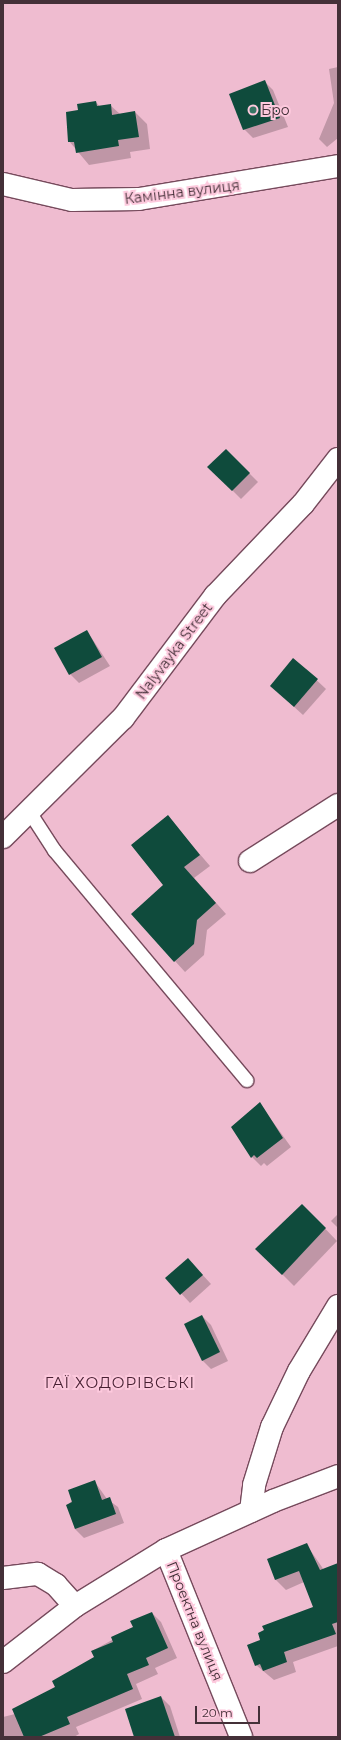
<!DOCTYPE html>
<html>
<head>
<meta charset="utf-8">
<style>
	body { margin:0 }
	#map { position:relative; width:341px; height:1740px; overflow:hidden; background:#efbcd0; font-family:Montserrat,sans-serif }
	div>[style] { position:absolute }
	.shadow>* { inset:0; background:#0003 }
	.building>* { inset:0; background:#0f4b3c }
	.roads { filter:drop-shadow(1px 0 #764a5c) drop-shadow(-1px 0 #764a5c) drop-shadow(0 1px #764a5c) drop-shadow(0 -1px #764a5c) }
	.lane>* { height:13px; margin:-6.5px; padding:0 6.5px; transform-origin:6.5px; border-radius:6.5px; background:#fff }
	.street>* { height:22px; margin:-11px; padding:0 11px; transform-origin:11px; border-radius:11px; background:#fff }
	.dots>* { width:11px; height:11px; translate:-50% -50%; box-sizing:border-box; border:2px solid #fdc9dd; border-radius:50% }
	span { translate:-50% -50%; white-space:nowrap; text-align:center; line-height:1.15; -webkit-text-stroke:4px #fdc9dd; paint-order:stroke }
	.poi-label { font-size:14px; color:#443038 }
	.left { translate:0 -50%; text-align:left }
	.street-label { font-size:14px; color:#443038 }
	.neighbourhood-label { font-size:15px; color:#482133; letter-spacing:1px }
	.frame { position:absolute; inset:0; border:4px solid #443038; pointer-events:none }
	.scale { position:absolute; left:195px; top:1706px; width:65px; height:18px; box-sizing:border-box; border:2px solid #443038; border-top:0; padding-left:5px; font-size:12px; line-height:14px; white-space:nowrap; color:#443038; -webkit-text-stroke:3px #fdc9dd; paint-order:stroke }
</style>
</head>
<body>
<div id="map">
	<div class="shadow">
		<i style="clip-path:polygon(338px 67px,338px 138px,327px 147px,319px 139px,334px 103px,329px 69px)"></i>
		<i style="clip-path:polygon(264px 81px,273px 90px,288px 127px,253px 138px,244px 129px)"></i>
		<i style="clip-path:polygon(96px 102px,100px 107px,110px 105px,120px 114px,135px 112px,147px 124px,150px 149px,130px 152px,131px 158px,89px 165px,69px 141px,79px 111px)"></i>
		<i style="clip-path:polygon(226px 450px,258px 482px,241px 499px,209px 467px)"></i>
		<i style="clip-path:polygon(87px 631px,110px 666px,79px 683px,70px 674px)"></i>
		<i style="clip-path:polygon(294px 659px,326px 689px,303px 715px,280px 694px)"></i>
		<i style="clip-path:polygon(168px 817px,210px 866px,194px 878px,226px 914px,207px 930px,204px 955px,185px 972px,132px 914px,164px 885px)"></i>
		<i style="clip-path:polygon(260px 1104px,291px 1147px,267px 1166px,264px 1163px,261px 1166px,252px 1157px,232px 1127px)"></i>
		<i style="clip-path:polygon(338px 1214px,338px 1228px,331px 1221px)"></i>
		<i style="clip-path:polygon(314px 1217px,337px 1241px,294px 1286px,257px 1249px)"></i>
		<i style="clip-path:polygon(188px 1259px,211px 1284px,190px 1303px,167px 1278px)"></i>
		<i style="clip-path:polygon(202px 1316px,211px 1325px,228px 1361px,211px 1369px,202px 1360px)"></i>
		<i style="clip-path:polygon(95px 1482px,107px 1499px,118px 1507px,124px 1523px,84px 1538px,75px 1529px,67px 1505px)"></i>
		<i style="clip-path:polygon(306px 1544px,324px 1570px,338px 1565px,338px 1646px,293px 1662px,296px 1672px,274px 1680px,256px 1665px,262px 1641px,315px 1608px,304px 1582px,286px 1590px,276px 1580px,268px 1559px)"></i>
		<i style="clip-path:polygon(152px 1613px,161px 1622px,177px 1658px,155px 1668px,158px 1674px,136px 1684px,142px 1699px,76px 1727px,79px 1734px,74px 1737px,3px 1737px,3px 1717px,15px 1714px,56px 1687px,95px 1658px,92px 1651px,134px 1628px)"></i>
		<i style="clip-path:polygon(161px 1697px,170px 1706px,180px 1737px,135px 1737px)"></i>
	</div>
	<div class="building">
		<i style="clip-path:polygon(265px 80px,280px 118px,243px 130px,229px 94px)"></i>
		<i style="clip-path:polygon(96px 101px,97px 106px,111px 104px,112px 115px,135px 111px,139px 137px,118px 140px,119px 146px,76px 153px,74px 142px,68px 142px,66px 112px,78px 110px,77px 104px)"></i>
		<i style="clip-path:polygon(226px 449px,250px 473px,232px 491px,207px 467px)"></i>
		<i style="clip-path:polygon(87px 630px,102px 657px,69px 675px,54px 648px)"></i>
		<i style="clip-path:polygon(293px 658px,318px 679px,294px 707px,270px 686px)"></i>
		<i style="clip-path:polygon(168px 815px,200px 855px,184px 867px,216px 903px,197px 920px,194px 944px,174px 962px,131px 914px,163px 885px,131px 845px)"></i>
		<i style="clip-path:polygon(260px 1102px,283px 1138px,257px 1158px,254px 1155px,251px 1158px,231px 1127px)"></i>
		<i style="clip-path:polygon(302px 1204px,326px 1228px,282px 1275px,255px 1249px)"></i>
		<i style="clip-path:polygon(188px 1258px,203px 1275px,180px 1295px,165px 1278px)"></i>
		<i style="clip-path:polygon(202px 1315px,220px 1352px,202px 1361px,184px 1324px)"></i>
		<i style="clip-path:polygon(95px 1480px,102px 1500px,110px 1497px,116px 1514px,75px 1529px,66px 1505px,72px 1502px,68px 1490px)"></i>
		<i style="clip-path:polygon(307px 1543px,320px 1570px,338px 1563px,338px 1622px,332px 1624px,336px 1634px,284px 1652px,287px 1662px,263px 1671px,260px 1664px,255px 1666px,247px 1645px,260px 1640px,258px 1633px,264px 1630px,262px 1626px,313px 1607px,299px 1571px,275px 1580px,267px 1559px)"></i>
		<i style="clip-path:polygon(152px 1612px,168px 1648px,146px 1658px,149px 1665px,127px 1674px,133px 1689px,67px 1717px,70px 1724px,39px 1737px,24px 1737px,12px 1709px,55px 1687px,52px 1681px,94px 1657px,91px 1651px,113px 1642px,111px 1637px,133px 1627px,130px 1621px)"></i>
		<i style="clip-path:polygon(161px 1696px,175px 1737px,134px 1737px,125px 1709px)"></i>
	</div>
	<div class="roads">
		<div class="lane">
			<i style="left:30px;top:813px;width:44px;rotate:57deg"></i>
			<i style="left:54px;top:850px;width:300px;rotate:50.1deg"></i>
		</div>
		<div class="street">
			<i style="left:3px;top:184px;width:71px;rotate:13.1deg"></i>
			<i style="left:72px;top:200px;width:67px;rotate:-0.9deg"></i>
			<i style="left:139px;top:199px;width:202px;rotate:-9.4deg"></i>
			<i style="left:3px;top:837px;width:169px;rotate:-44.8deg"></i>
			<i style="left:123px;top:718px;width:153px;rotate:-53deg"></i>
			<i style="left:215px;top:596px;width:127px;rotate:-46.3deg"></i>
			<i style="left:303px;top:504px;width:57px;rotate:-52.1deg"></i>
			<i style="left:250px;top:861px;width:104px;rotate:-32.5deg"></i>
			<i style="left:251px;top:1511px;width:26px;rotate:-83deg"></i>
			<i style="left:254px;top:1485px;width:61px;rotate:-72.8deg"></i>
			<i style="left:272px;top:1427px;width:62px;rotate:-64.3deg"></i>
			<i style="left:299px;top:1371px;width:76px;rotate:-59deg"></i>
			<i style="left:166px;top:1550px;width:201px;rotate:68.1deg"></i>
			<i style="left:3px;top:1578px;width:35px;rotate:-7deg"></i>
			<i style="left:38px;top:1574px;width:21px;rotate:31deg"></i>
			<i style="left:56px;top:1585px;width:28px;rotate:48deg"></i>
			<i style="left:3px;top:1662px;width:91px;rotate:-37.9deg"></i>
			<i style="left:75px;top:1606px;width:107px;rotate:-31.6deg"></i>
			<i style="left:166px;top:1550px;width:118px;rotate:-24.6deg"></i>
			<i style="left:273px;top:1501px;width:70px;rotate:-21deg"></i>
		</div>
	</div>
	<div class="dots">
		<i style="left:253px;top:110px;background:#367664"></i>
	</div>
	<div class="poi-label">
		<span class="left" style="left:261px;top:110px">Бро</span>
	</div>
	<div class="street-label">
		<span style="left:182px;top:192px;rotate:-7deg">Камінна вулиця</span>
		<span style="left:174px;top:651px;rotate:-53deg">Nalyvayka Street</span>
		<span style="left:195px;top:1621px;rotate:68deg">Проектна вулиця</span>
	</div>
	<div class="neighbourhood-label">
		<span style="left:120px;top:1383px">ГАЇ ХОДОРІВСЬКІ</span>
	</div>
	<div class="frame"></div>
	<div class="scale">20 m</div>
</div>
</body>
</html>
